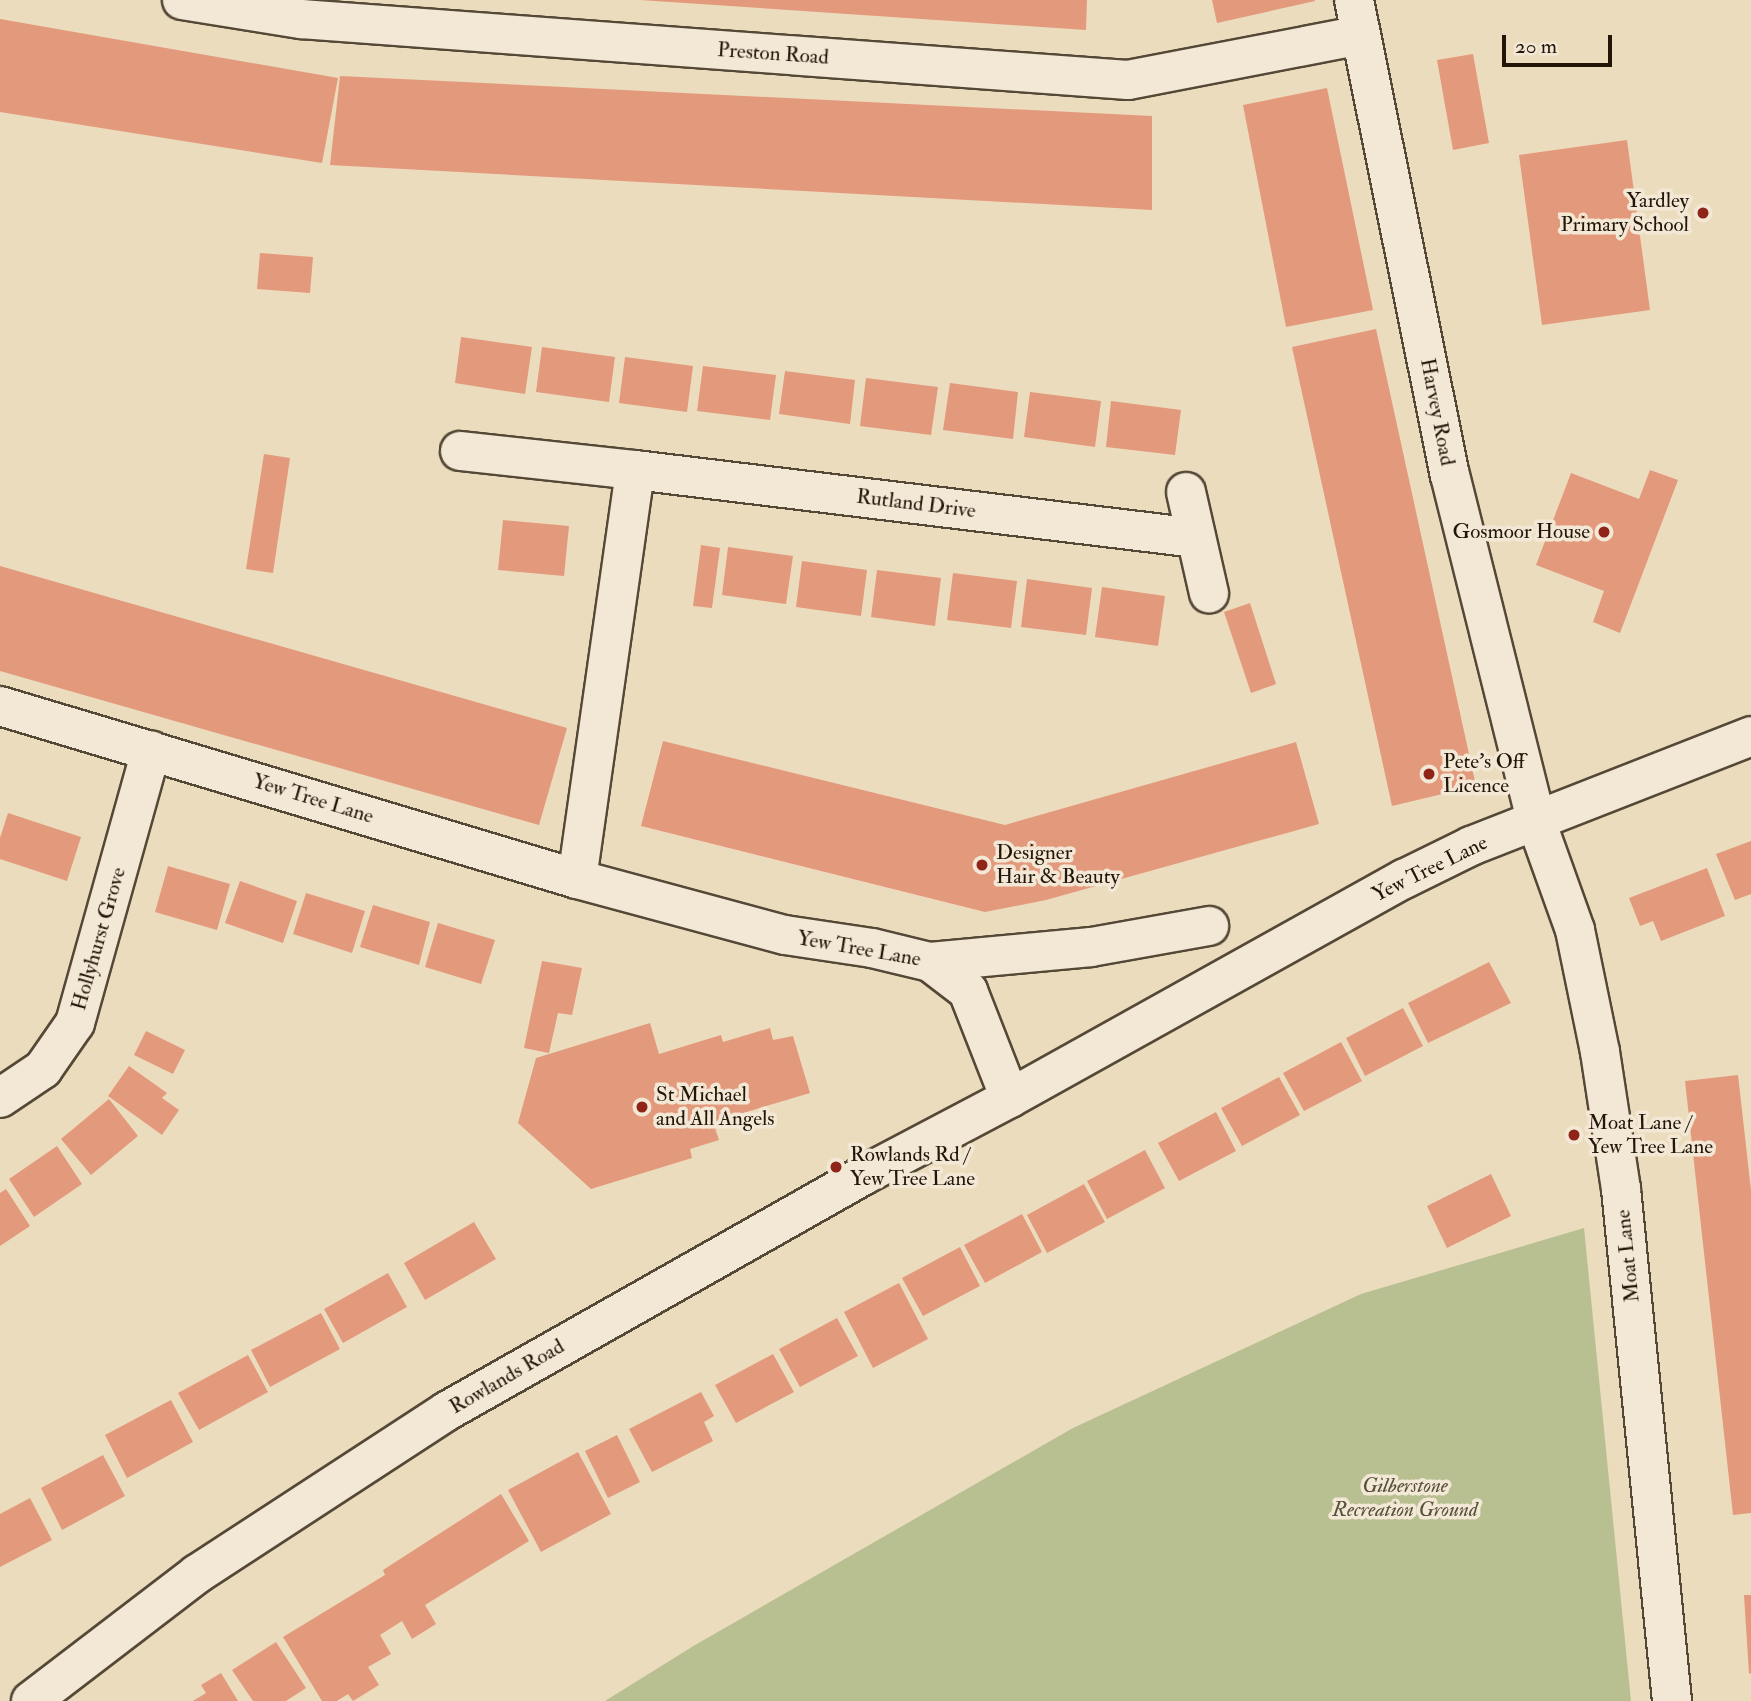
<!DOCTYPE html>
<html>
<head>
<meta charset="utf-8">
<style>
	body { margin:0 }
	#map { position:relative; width:1751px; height:1701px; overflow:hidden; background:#ecdcbe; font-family:"IM FELL Double Pica",serif }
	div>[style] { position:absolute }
	.green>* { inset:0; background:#b8c091 }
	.building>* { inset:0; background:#e3997c }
	.roads { filter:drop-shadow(2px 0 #544836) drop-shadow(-2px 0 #544836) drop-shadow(0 2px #544836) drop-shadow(0 -2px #544836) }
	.minor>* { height:38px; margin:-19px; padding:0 19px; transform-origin:19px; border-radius:19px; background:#f3e8d5 }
	.dots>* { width:19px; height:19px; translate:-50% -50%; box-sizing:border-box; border:4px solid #f3e8d5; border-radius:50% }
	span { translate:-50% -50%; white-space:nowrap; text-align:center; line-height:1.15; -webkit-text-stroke:7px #f3e8d5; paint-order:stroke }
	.street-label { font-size:21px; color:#221609 }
	.poi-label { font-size:21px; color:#221609 }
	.right { translate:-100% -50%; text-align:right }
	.left { translate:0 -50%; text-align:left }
	.park-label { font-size:21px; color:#565239; font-style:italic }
	.scale { position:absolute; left:1502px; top:35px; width:110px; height:32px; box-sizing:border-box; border:4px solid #221609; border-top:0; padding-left:9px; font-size:21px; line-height:24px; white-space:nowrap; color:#221609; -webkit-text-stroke:5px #f3e8d5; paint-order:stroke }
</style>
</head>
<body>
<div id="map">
	<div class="green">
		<i style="clip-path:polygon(1584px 1228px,1631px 1701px,605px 1701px,695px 1645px,1073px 1428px,1361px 1294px)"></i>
	</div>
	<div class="building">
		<i style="clip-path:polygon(640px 0,1087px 0,1086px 30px)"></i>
		<i style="clip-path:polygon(1212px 0,1315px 0,1315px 1px,1217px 23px)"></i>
		<i style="clip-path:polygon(0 19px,338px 78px,322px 163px,0 112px)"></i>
		<i style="clip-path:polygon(1473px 54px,1489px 143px,1453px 150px,1437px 60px)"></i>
		<i style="clip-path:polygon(340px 76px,1152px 116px,1152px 210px,330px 165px)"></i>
		<i style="clip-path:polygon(1327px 88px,1373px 310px,1286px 327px,1243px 105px)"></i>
		<i style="clip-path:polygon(1627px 140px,1650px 310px,1542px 325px,1519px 155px)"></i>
		<i style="clip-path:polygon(260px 253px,313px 257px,310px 293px,257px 289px)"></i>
		<i style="clip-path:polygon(1376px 329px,1476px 786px,1392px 806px,1292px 347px)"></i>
		<i style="clip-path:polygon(461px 337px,532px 347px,525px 394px,455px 383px)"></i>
		<i style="clip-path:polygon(542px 347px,615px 357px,609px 402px,536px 392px)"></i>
		<i style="clip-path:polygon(625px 357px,693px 366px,687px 412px,619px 403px)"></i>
		<i style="clip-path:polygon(703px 366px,776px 375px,770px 420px,697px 411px)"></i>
		<i style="clip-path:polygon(785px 371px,855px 380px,850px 424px,779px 414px)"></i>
		<i style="clip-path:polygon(866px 378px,938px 387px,931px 435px,860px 426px)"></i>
		<i style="clip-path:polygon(950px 383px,1018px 392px,1013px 439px,943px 430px)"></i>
		<i style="clip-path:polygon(1030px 392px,1101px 401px,1095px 447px,1024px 437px)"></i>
		<i style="clip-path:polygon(1111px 401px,1181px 410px,1175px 455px,1106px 447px)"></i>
		<i style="clip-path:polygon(264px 454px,290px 458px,273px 573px,246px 569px)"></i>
		<i style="clip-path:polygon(1650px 470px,1678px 480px,1620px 633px,1593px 622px,1604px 591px,1536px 565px,1571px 473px,1639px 499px)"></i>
		<i style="clip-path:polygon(503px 520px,569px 526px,564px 576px,498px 570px)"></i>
		<i style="clip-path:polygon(701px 545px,720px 548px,712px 608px,693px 606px)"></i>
		<i style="clip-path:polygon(728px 547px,793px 556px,786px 604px,722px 595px)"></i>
		<i style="clip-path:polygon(802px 561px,867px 570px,861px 616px,796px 607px)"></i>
		<i style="clip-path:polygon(0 566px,567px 728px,539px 825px,0 671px)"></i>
		<i style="clip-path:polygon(877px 570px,941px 578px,935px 626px,871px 617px)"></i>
		<i style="clip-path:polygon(953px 573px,1017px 581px,1011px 628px,947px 620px)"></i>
		<i style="clip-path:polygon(1027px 579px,1092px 588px,1086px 635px,1021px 627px)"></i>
		<i style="clip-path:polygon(1102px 587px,1165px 596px,1158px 646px,1095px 637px)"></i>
		<i style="clip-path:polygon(1250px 603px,1276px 684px,1251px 693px,1224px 612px)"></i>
		<i style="clip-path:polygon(663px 741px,1005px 825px,1296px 742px,1319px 824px,1046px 900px,985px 912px,641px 826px)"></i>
		<i style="clip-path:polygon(8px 813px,81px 837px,67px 881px,0 859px,0 838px)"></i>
		<i style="clip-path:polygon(1751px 841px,1751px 894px,1735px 900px,1716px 854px)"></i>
		<i style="clip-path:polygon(168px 866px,230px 884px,217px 930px,155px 912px)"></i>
		<i style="clip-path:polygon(1707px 868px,1725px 916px,1661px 941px,1653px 921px,1640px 926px,1629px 898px)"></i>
		<i style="clip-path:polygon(240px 881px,297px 901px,283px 943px,225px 923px)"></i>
		<i style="clip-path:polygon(306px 893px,365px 911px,352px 953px,293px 934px)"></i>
		<i style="clip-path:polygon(373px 905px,430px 922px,419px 965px,360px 947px)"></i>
		<i style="clip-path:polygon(438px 923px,495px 940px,481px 984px,425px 967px)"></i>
		<i style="clip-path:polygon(542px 961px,582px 968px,572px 1015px,558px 1013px,549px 1053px,524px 1048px)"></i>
		<i style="clip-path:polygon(1489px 962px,1511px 1003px,1428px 1043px,1408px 1003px)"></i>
		<i style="clip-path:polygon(1403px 1008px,1423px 1046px,1365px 1076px,1346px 1038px)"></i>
		<i style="clip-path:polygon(650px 1023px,659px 1054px,721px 1035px,723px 1042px,770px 1028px,773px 1040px,793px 1036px,810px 1093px,713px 1122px,719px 1140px,690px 1149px,692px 1158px,591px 1189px,518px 1123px,536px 1058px)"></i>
		<i style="clip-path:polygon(146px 1031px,185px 1050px,173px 1074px,134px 1055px)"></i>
		<i style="clip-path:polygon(1341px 1042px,1362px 1081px,1304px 1111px,1283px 1073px)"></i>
		<i style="clip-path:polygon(129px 1066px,167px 1093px,162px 1098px,179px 1110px,162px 1135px,108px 1096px)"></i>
		<i style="clip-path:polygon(1738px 1075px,1751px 1190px,1751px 1513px,1733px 1515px,1685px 1081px)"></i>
		<i style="clip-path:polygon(1279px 1077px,1300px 1115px,1242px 1146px,1221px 1108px)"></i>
		<i style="clip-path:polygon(109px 1099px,138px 1136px,91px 1175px,61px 1139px)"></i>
		<i style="clip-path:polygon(1216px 1112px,1236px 1151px,1179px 1181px,1158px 1143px)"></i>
		<i style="clip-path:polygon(57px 1146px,82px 1184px,34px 1217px,9px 1179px)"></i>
		<i style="clip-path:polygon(1145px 1150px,1165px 1188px,1107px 1219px,1087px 1181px)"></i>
		<i style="clip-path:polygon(1491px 1174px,1511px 1216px,1447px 1248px,1427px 1206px)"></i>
		<i style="clip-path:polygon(1084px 1184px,1105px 1222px,1047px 1253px,1027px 1215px)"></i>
		<i style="clip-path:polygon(6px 1189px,30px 1226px,0 1246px,0 1193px)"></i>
		<i style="clip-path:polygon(1022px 1214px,1042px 1252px,985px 1283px,964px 1245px)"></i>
		<i style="clip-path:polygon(474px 1222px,496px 1259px,425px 1300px,404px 1263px)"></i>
		<i style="clip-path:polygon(960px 1247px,980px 1286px,923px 1316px,902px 1278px)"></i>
		<i style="clip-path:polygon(388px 1273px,407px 1307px,343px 1343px,324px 1309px)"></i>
		<i style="clip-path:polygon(899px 1283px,928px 1339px,873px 1368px,844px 1312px)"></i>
		<i style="clip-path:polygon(321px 1313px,340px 1349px,270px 1387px,251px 1350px)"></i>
		<i style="clip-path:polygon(837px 1318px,858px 1356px,800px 1387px,779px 1349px)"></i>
		<i style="clip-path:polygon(773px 1354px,794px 1392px,736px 1423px,715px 1385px)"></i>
		<i style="clip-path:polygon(248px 1355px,268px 1392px,199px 1430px,178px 1393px)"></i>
		<i style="clip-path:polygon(701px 1392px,714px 1416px,704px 1422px,713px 1441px,652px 1472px,629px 1429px)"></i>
		<i style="clip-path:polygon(171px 1400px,193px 1442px,127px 1478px,105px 1435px)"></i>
		<i style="clip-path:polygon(617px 1435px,640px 1482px,608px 1498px,585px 1451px)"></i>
		<i style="clip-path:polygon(578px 1452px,611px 1514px,541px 1552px,508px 1490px)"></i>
		<i style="clip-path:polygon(103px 1455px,125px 1496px,62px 1530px,41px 1488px)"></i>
		<i style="clip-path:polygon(501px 1494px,529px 1541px,425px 1605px,436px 1624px,412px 1639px,402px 1621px,380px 1635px,391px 1654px,368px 1667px,379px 1685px,353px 1701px,348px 1694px,337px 1701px,322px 1701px,283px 1637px,385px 1575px,383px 1570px)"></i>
		<i style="clip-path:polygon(30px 1498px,52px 1540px,0 1567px,0 1514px)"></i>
		<i style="clip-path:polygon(1744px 1595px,1751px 1595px,1751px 1673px,1749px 1674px)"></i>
		<i style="clip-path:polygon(276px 1642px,306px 1688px,286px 1701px,253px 1701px,232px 1670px)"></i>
		<i style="clip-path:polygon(221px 1673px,238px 1701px,193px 1701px,206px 1693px,201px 1685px)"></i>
	</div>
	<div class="roads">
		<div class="minor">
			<i style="left:182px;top:0;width:121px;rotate:9.1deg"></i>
			<i style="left:301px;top:19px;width:829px;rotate:4.22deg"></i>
			<i style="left:1128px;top:80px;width:237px;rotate:-10.9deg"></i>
			<i style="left:1354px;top:0;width:485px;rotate:78.6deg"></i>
			<i style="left:1450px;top:475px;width:357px;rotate:76deg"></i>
			<i style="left:1536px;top:821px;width:116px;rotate:70.3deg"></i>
			<i style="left:1575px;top:930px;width:125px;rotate:78.4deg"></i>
			<i style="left:1600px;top:1052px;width:139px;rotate:81.3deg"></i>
			<i style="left:1621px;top:1189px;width:515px;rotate:84.31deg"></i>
			<i style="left:460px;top:451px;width:176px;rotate:6.2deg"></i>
			<i style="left:1186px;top:492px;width:104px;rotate:77.2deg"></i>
			<i style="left:0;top:706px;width:602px;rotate:16.69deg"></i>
			<i style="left:577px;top:879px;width:215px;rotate:15.1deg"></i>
			<i style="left:785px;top:935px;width:88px;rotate:8.5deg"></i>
			<i style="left:872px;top:948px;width:60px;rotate:13.6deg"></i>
			<i style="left:930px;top:962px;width:48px;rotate:37.3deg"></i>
			<i style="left:968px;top:991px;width:115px;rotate:68.6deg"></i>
			<i style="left:577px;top:879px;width:413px;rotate:-81.9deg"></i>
			<i style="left:635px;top:470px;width:565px;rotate:6.91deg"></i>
			<i style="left:930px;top:962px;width:162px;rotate:-5.3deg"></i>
			<i style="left:1091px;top:947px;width:120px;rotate:-10.1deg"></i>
			<i style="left:0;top:1098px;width:52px;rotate:-34deg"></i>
			<i style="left:43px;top:1069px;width:56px;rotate:-55.2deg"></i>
			<i style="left:75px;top:1023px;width:283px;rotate:-74.4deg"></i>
			<i style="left:31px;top:1701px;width:209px;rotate:-37.4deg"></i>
			<i style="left:197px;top:1574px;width:298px;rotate:-33.1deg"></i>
			<i style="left:447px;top:1411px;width:477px;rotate:-29.5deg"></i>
			<i style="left:862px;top:1176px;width:167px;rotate:-27.8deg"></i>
			<i style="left:1010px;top:1098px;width:451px;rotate:-29.1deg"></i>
			<i style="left:1404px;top:879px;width:75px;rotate:-26.2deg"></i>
			<i style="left:1471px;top:846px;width:301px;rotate:-21.4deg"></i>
		</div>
	</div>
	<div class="dots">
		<i style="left:1703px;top:213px;background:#8f2418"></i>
		<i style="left:1604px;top:532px;background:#8f2418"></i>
		<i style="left:1429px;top:774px;background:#8f2418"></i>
		<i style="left:982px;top:865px;background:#8f2418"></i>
		<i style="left:642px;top:1107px;background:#8f2418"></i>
		<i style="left:1574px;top:1135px;background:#8f2418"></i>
		<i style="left:836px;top:1167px;background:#8f2418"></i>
	</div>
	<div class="street-label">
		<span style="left:773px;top:54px;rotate:4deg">Preston Road</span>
		<span style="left:1437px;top:412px;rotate:79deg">Harvey Road</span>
		<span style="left:916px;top:504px;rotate:7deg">Rutland Drive</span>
		<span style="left:313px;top:799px;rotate:17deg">Yew Tree Lane</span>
		<span style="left:1430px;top:869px;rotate:-26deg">Yew Tree Lane</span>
		<span style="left:99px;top:939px;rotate:-74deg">Hollyhurst Grove</span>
		<span style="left:859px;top:949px;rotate:10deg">Yew Tree Lane</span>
		<span style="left:1628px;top:1256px;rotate:-96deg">Moat Lane</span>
		<span style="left:507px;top:1377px;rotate:-30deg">Rowlands Road</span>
	</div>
	<div class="poi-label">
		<span class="right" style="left:1689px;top:213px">Yardley<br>Primary School</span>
		<span class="right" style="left:1590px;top:532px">Gosmoor House</span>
		<span class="left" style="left:1443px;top:774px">Pete's Off<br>Licence</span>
		<span class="left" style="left:996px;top:865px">Designer<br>Hair &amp; Beauty</span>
		<span class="left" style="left:656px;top:1107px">St Michael<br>and All Angels</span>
		<span class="left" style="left:1588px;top:1135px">Moat Lane /<br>Yew Tree Lane</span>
		<span class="left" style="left:850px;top:1167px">Rowlands Rd /<br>Yew Tree Lane</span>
	</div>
	<div class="park-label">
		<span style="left:1405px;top:1498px">Gilberstone<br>Recreation Ground</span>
	</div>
	<div class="scale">20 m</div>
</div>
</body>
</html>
